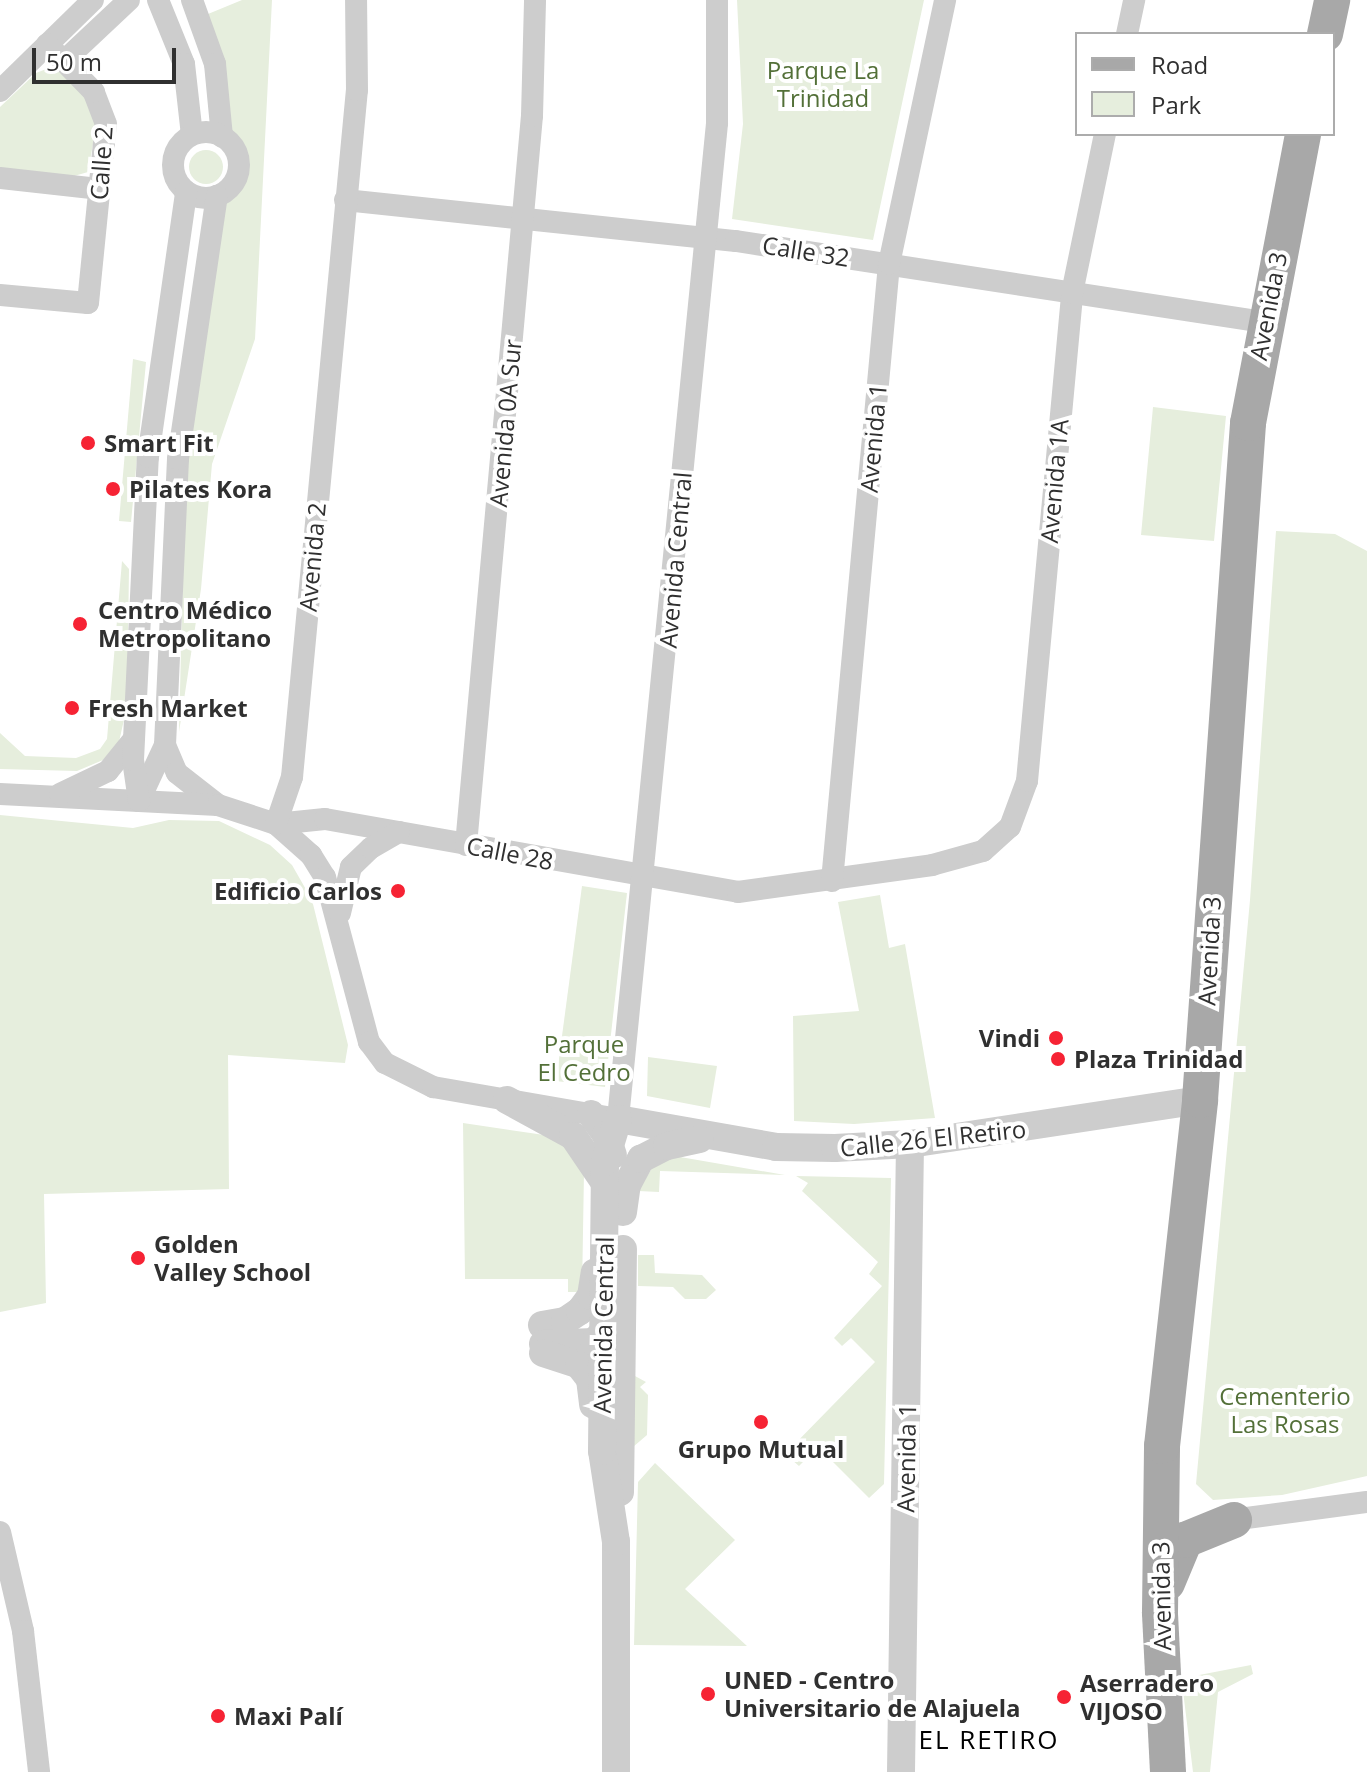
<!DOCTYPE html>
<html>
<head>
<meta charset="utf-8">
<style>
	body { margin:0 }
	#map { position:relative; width:1367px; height:1772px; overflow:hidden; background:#fff; font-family:"Open Sans",sans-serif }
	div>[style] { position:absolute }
	.green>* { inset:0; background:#e6eedd }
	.round { border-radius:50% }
	.minor>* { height:22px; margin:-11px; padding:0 11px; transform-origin:11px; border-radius:11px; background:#cdcdcd }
	.minor>.ring { margin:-11px; padding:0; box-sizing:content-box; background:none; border:22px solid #cdcdcd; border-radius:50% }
	.tertiary>* { height:28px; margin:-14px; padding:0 14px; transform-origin:14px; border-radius:14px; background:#cdcdcd }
	.primary>* { height:36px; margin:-18px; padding:0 18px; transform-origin:18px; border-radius:18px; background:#a8a8a8 }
	.dots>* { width:22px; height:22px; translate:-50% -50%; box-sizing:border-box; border:4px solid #fff; border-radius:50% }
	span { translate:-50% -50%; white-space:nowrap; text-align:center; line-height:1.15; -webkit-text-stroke:8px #fff; paint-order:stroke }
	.park-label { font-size:24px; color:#537038 }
	.street-label { font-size:24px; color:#303030 }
	.poi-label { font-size:24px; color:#303030; font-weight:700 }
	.left { translate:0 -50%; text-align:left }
	.right { translate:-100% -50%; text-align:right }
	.neighbourhood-label { font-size:26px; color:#000; letter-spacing:2px }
	.legend { position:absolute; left:1075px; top:32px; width:260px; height:104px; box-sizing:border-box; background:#fff; border:2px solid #acacac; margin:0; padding:10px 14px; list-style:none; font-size:24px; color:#303030 }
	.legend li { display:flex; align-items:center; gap:16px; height:40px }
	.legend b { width:40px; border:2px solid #acacac }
	.scale { position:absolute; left:32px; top:48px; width:144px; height:36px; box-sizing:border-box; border:4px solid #303030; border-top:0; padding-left:10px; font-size:24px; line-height:28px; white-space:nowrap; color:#303030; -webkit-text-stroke:6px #fff; paint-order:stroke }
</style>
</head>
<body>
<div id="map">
	<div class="green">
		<i style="clip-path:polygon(242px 0,272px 0,255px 339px,212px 464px,201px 589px,179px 732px,186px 448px,222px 204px,237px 194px,246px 160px,229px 132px,208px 14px)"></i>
		<i style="clip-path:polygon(737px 0,924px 0,873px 240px,732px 219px,743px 124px)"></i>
		<i style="clip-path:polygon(49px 68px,60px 72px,91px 103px,96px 127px,88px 172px,74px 176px,0 170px,0 107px,36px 73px)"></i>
		<i class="round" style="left:189px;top:150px;width:34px;height:34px"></i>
		<i style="clip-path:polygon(133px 359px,146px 362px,131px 522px,119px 521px)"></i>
		<i style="clip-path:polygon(1153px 407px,1226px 416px,1214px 541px,1141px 535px)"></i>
		<i style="clip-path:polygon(1276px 531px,1335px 534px,1367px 551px,1367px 1476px,1282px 1495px,1213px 1500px,1196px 1484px,1250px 900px)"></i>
		<i style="clip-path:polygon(122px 561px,129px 569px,127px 706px,119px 742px,103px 760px,77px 771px,0 769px,0 733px,25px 756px,76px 758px,100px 749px,107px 739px)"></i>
		<i style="clip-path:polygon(0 815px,133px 828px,169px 820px,219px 821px,270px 845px,292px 865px,312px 900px,348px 1045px,345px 1063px,228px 1055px,229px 1189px,44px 1194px,46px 1303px,0 1312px)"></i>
		<i style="clip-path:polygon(582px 886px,627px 893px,605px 1087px,556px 1081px)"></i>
		<i style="clip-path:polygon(880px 895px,889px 948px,905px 944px,935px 1118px,854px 1124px,794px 1121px,793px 1016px,859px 1011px,838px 902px)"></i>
		<i style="clip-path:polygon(648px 1057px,717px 1066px,710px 1108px,647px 1096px)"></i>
		<i style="clip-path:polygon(463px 1123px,551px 1136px,566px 1146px,584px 1172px,582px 1292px,568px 1292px,568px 1279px,465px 1279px)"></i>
		<i style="clip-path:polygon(673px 1156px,686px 1158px,785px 1175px,660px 1171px,659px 1192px,638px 1191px,655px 1163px)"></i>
		<i style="clip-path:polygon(796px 1176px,891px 1178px,884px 1484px,869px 1498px,818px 1447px,799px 1466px,785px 1454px,875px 1362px,851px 1338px,842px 1346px,834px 1338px,882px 1286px,869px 1274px,878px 1262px,802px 1191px,808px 1183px)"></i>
		<i style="clip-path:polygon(638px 1255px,654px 1255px,655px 1273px,702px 1275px,716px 1290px,706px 1299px,685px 1299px,673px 1287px,638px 1286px)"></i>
		<i style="clip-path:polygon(635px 1376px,646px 1382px,640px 1387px,648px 1395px,647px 1435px,633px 1447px)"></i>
		<i style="clip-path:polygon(655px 1463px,735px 1540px,685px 1589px,747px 1646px,634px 1645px,638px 1482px)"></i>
		<i style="clip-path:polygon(1251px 1665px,1253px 1674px,1218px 1692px,1210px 1772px,1193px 1772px,1183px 1691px,1194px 1676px)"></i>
	</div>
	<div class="minor">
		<i style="left:158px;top:0;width:69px;rotate:67.9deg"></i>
		<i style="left:184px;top:64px;width:71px;rotate:83.6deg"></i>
		<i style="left:192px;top:0;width:68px;rotate:70.2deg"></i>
		<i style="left:215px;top:64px;width:73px;rotate:84.5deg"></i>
		<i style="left:1127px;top:34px;width:35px;rotate:-78deg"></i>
		<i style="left:64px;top:61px;width:89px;rotate:-43.2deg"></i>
		<i style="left:0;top:91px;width:130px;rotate:-44.4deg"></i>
		<i class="ring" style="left:173px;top:132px;width:44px;height:44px"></i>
		<i style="left:0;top:178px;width:101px;rotate:6.3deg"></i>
		<i style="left:345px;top:200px;width:393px;rotate:6deg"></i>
		<i style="left:736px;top:241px;width:533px;rotate:8.74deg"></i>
		<i style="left:0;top:295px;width:88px;rotate:5.2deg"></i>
		<i style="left:88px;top:303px;width:180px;rotate:-84.3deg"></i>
		<i style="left:106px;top:124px;width:34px;rotate:-111deg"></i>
		<i style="left:94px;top:92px;width:67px;rotate:-134.4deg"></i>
		<i style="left:165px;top:745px;width:30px;rotate:67deg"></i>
		<i style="left:177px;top:773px;width:52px;rotate:38deg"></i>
		<i style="left:0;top:794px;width:218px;rotate:2.9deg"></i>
		<i style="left:218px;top:805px;width:61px;rotate:18.1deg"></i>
		<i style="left:276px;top:824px;width:49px;rotate:-5.8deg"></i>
		<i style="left:325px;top:819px;width:419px;rotate:10deg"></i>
		<i style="left:738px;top:892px;width:196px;rotate:-7.9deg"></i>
		<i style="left:932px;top:865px;width:53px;rotate:-15.4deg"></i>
		<i style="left:983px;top:851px;width:36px;rotate:-42deg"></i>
		<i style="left:1010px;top:827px;width:49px;rotate:-69.7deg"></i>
		<i style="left:1027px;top:781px;width:490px;rotate:-84.7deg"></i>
		<i style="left:1072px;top:293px;width:162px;rotate:-78.3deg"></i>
		<i style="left:60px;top:794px;width:53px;rotate:-25.6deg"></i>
		<i style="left:108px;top:771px;width:40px;rotate:-51deg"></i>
		<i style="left:139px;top:801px;width:62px;rotate:-65.1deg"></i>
		<i style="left:165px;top:745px;width:286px;rotate:-87.4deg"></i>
		<i style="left:178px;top:459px;width:266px;rotate:-81.6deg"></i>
		<i style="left:139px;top:801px;width:41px;rotate:-98.3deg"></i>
		<i style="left:133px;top:760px;width:303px;rotate:-87.2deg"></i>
		<i style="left:148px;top:457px;width:268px;rotate:-81.8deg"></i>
		<i style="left:276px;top:824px;width:47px;rotate:41.5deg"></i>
		<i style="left:311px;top:855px;width:26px;rotate:58deg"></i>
		<i style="left:325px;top:877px;width:171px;rotate:75.1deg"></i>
		<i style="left:369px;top:1042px;width:26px;rotate:53deg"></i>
		<i style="left:385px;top:1063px;width:54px;rotate:26.6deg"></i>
		<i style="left:433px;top:1087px;width:188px;rotate:9.8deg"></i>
		<i style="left:618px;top:1119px;width:1001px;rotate:-84.32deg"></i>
		<i style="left:717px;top:123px;width:123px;rotate:-90deg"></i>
		<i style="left:276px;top:824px;width:50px;rotate:-71.2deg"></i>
		<i style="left:292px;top:777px;width:690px;rotate:-84.6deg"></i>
		<i style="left:357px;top:90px;width:90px;rotate:-90.6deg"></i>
		<i style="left:466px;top:845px;width:732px;rotate:-84.83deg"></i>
		<i style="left:532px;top:116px;width:116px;rotate:-88.5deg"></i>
		<i style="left:832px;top:881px;width:620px;rotate:-84.72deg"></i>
		<i style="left:889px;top:264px;width:270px;rotate:-78deg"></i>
		<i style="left:340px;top:913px;width:47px;rotate:-76.6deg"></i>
		<i style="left:351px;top:867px;width:28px;rotate:-44deg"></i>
		<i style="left:371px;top:848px;width:32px;rotate:-30deg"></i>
		<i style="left:1224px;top:1521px;width:144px;rotate:-7.6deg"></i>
		<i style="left:0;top:1532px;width:102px;rotate:76.9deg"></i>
		<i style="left:23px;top:1631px;width:142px;rotate:83.5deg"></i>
	</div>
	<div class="tertiary">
		<i style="left:507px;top:1100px;width:75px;rotate:28.6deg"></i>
		<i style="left:573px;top:1136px;width:57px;rotate:55.8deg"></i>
		<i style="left:591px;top:1114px;width:26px;rotate:54deg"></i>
		<i style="left:606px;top:1135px;width:21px;rotate:71deg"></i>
		<i style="left:618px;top:1119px;width:160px;rotate:10deg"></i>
		<i style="left:776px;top:1147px;width:59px;rotate:1deg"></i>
		<i style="left:835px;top:1148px;width:75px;rotate:-3.1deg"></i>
		<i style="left:910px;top:1144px;width:293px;rotate:-8.6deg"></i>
		<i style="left:623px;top:1212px;width:27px;rotate:-82deg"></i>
		<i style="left:627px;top:1185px;width:30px;rotate:-62deg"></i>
		<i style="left:641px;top:1159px;width:29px;rotate:-27deg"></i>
		<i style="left:667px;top:1146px;width:33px;rotate:-12deg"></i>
		<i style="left:542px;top:1325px;width:23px;rotate:-10deg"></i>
		<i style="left:565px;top:1321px;width:18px;rotate:-34deg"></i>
		<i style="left:580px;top:1311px;width:19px;rotate:-54deg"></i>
		<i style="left:591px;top:1296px;width:24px;rotate:-81deg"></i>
		<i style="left:543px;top:1344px;width:51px;rotate:-2.2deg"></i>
		<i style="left:594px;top:1342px;width:25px;rotate:-47deg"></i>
		<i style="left:543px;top:1353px;width:38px;rotate:18deg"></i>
		<i style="left:579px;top:1365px;width:18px;rotate:52deg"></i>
		<i style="left:590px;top:1379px;width:26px;rotate:83deg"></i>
		<i style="left:620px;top:1492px;width:243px;rotate:-89.3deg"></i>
		<i style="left:616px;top:1772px;width:230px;rotate:-90deg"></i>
		<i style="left:616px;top:1542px;width:92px;rotate:-98.7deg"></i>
		<i style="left:602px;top:1451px;width:289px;rotate:-89.4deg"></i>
		<i style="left:605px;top:1162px;width:45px;rotate:-73.2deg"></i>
		<i style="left:901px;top:1772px;width:628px;rotate:-89.18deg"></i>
	</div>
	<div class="primary">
		<i style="left:1325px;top:34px;width:35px;rotate:-78deg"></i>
		<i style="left:1167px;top:1583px;width:47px;rotate:-67.3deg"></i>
		<i style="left:1185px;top:1540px;width:53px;rotate:-22.2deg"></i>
		<i style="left:1168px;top:1772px;width:160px;rotate:-92.9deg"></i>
		<i style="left:1160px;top:1612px;width:166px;rotate:-89.3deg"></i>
		<i style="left:1162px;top:1446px;width:348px;rotate:-83.7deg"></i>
		<i style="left:1200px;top:1100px;width:679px;rotate:-85.94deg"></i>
		<i style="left:1248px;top:423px;width:294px;rotate:-79.2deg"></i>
	</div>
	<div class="dots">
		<i style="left:88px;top:443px;background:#f62334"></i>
		<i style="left:113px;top:489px;background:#f62334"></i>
		<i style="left:80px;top:624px;background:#f62334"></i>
		<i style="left:72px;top:708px;background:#f62334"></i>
		<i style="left:398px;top:891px;background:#f62334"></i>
		<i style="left:1056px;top:1038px;background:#f62334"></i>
		<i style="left:1058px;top:1059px;background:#f62334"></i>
		<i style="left:138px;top:1258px;background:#f62334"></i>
		<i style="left:761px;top:1422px;background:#f62334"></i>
		<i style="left:708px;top:1694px;background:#f62334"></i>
		<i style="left:1064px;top:1697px;background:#f62334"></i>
		<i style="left:218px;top:1716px;background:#f62334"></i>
	</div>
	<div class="park-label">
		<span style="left:823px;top:84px">Parque La<br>Trinidad</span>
		<span style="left:584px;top:1058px">Parque<br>El Cedro</span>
		<span style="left:1285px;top:1410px">Cementerio<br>Las Rosas</span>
	</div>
	<div class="street-label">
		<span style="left:101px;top:163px;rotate:-86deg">Calle 2</span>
		<span style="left:806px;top:251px;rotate:9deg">Calle 32</span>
		<span style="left:1268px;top:306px;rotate:-79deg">Avenida 3</span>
		<span style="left:505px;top:423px;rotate:-85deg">Avenida 0A Sur</span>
		<span style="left:873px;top:438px;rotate:-85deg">Avenida 1</span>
		<span style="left:1054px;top:481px;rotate:-85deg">Avenida 1A</span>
		<span style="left:312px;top:557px;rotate:-85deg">Avenida 2</span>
		<span style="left:675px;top:560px;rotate:-85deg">Avenida Central</span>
		<span style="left:510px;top:853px;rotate:11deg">Calle 28</span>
		<span style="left:1209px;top:951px;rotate:-87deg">Avenida 3</span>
		<span style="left:933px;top:1138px;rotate:-6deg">Calle 26 El Retiro</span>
		<span style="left:603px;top:1325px;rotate:-89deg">Avenida Central</span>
		<span style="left:906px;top:1458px;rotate:-89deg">Avenida 1</span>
		<span style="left:1161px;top:1596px;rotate:-91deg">Avenida 3</span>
	</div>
	<div class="poi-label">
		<span class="left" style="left:104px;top:443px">Smart Fit</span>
		<span class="left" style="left:129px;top:489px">Pilates Kora</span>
		<span class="left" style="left:98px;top:624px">Centro Médico<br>Metropolitano</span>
		<span class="left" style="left:88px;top:708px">Fresh Market</span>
		<span class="right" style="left:382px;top:891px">Edificio Carlos</span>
		<span class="right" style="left:1040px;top:1038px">Vindi</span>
		<span class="left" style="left:1074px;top:1059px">Plaza Trinidad</span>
		<span class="left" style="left:154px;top:1258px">Golden<br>Valley School</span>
		<span style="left:761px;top:1449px">Grupo Mutual</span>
		<span class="left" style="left:724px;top:1694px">UNED - Centro<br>Universitario de Alajuela</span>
		<span class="left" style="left:1080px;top:1697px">Aserradero<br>VIJOSO</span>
		<span class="left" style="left:234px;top:1716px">Maxi Palí</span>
	</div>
	<div class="neighbourhood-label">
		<span style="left:989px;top:1740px">EL RETIRO</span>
	</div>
	<ul class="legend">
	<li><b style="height:10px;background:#a8a8a8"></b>Road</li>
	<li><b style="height:22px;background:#e6eedd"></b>Park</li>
	</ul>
	<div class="scale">50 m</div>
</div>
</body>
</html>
